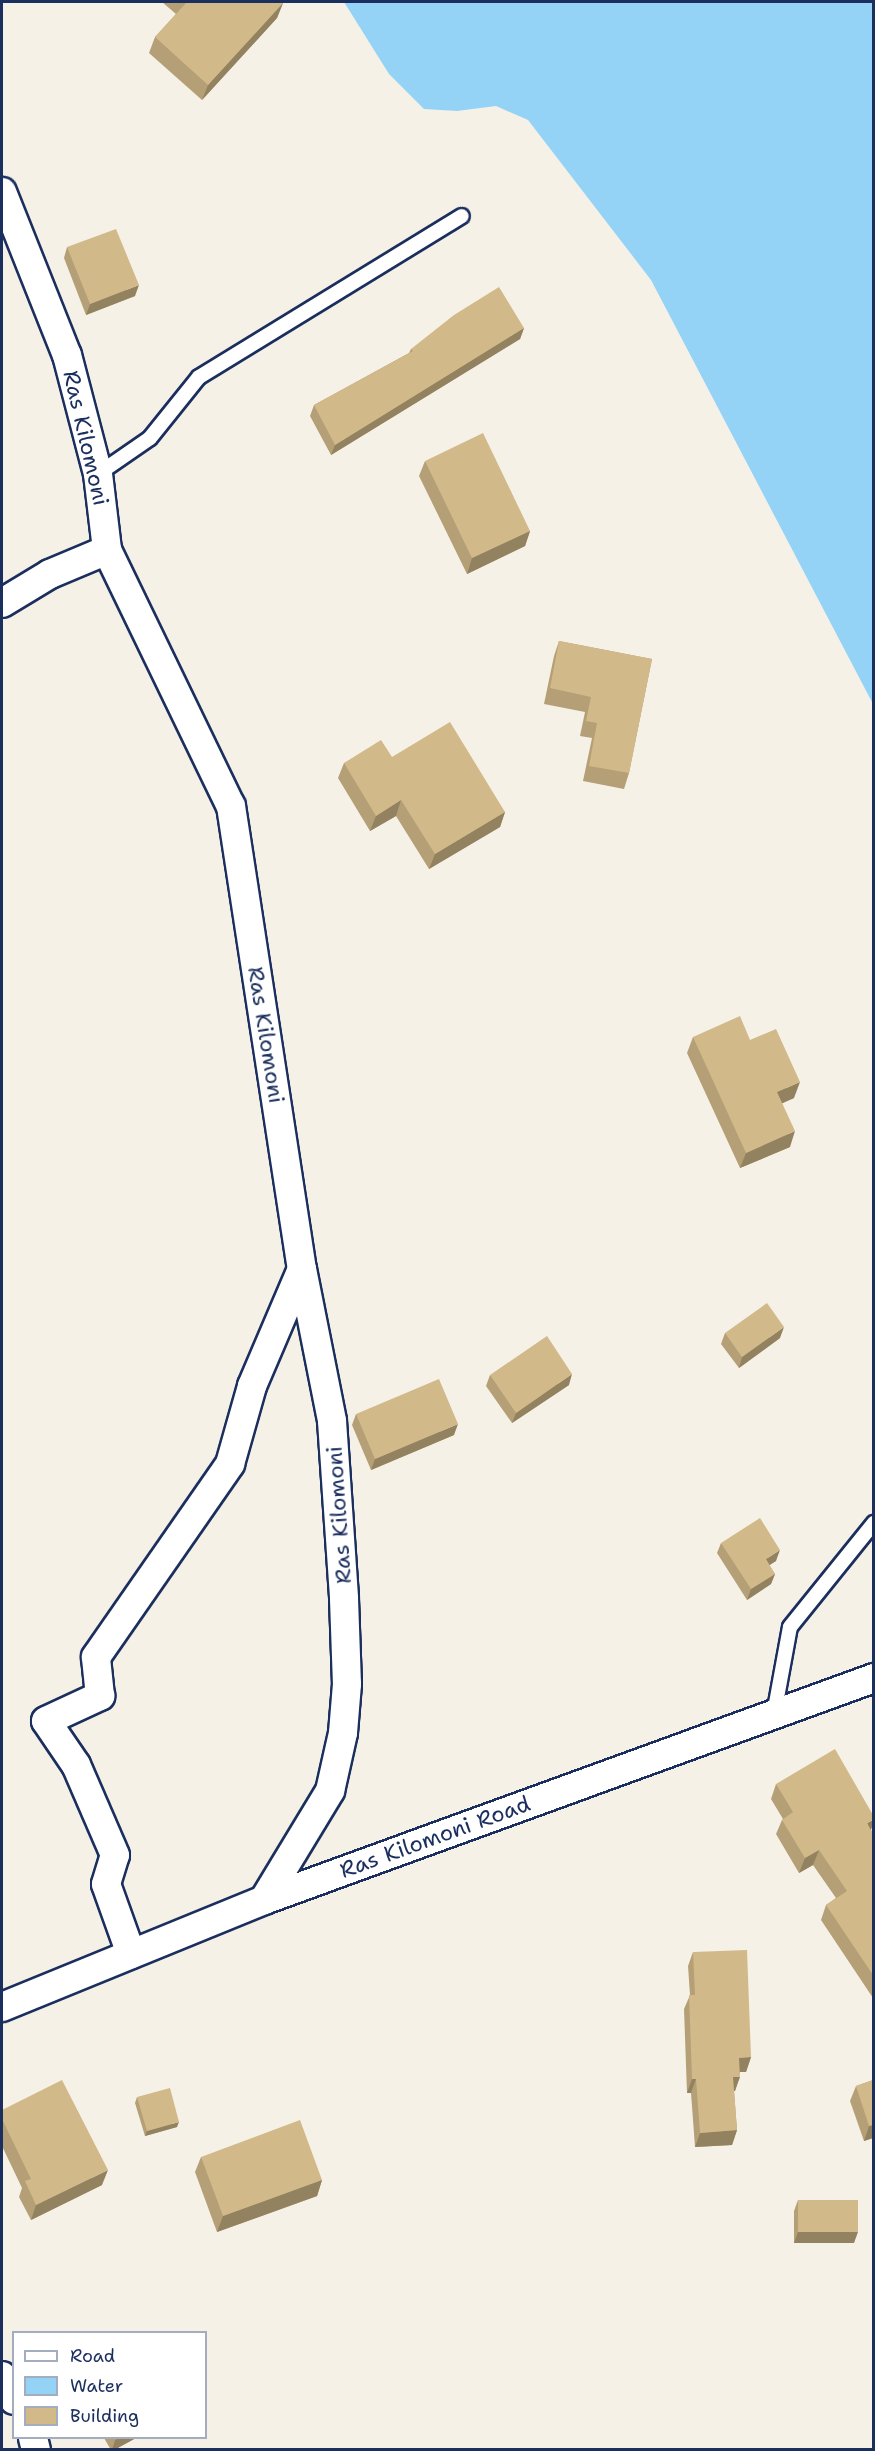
<!DOCTYPE html>
<html>
<head>
<meta charset="utf-8">
<style>
	body { margin:0 }
	#map { position:relative; width:875px; height:2451px; overflow:hidden; background:#f6f1e7; font-family:"Shantell Sans",sans-serif }
	div>[style] { position:absolute }
	.water>* { inset:0; background:#95d3f6 }
	.roads { filter:drop-shadow(2px 0 #1b2f5e) drop-shadow(-2px 0 #1b2f5e) drop-shadow(0 2px #1b2f5e) drop-shadow(0 -2px #1b2f5e) }
	.lane>* { height:14px; margin:-7px; padding:0 7px; transform-origin:7px; border-radius:7px; background:#fff }
	.street>* { height:28px; margin:-14px; padding:0 14px; transform-origin:14px; border-radius:14px; background:#fff }
	.wall>* { inset:0; background:#b59f76 }
	.shaded-wall>* { inset:0; background:#938260 }
	.building>* { inset:0; background:#d2b989 }
	span { translate:-50% -50%; white-space:nowrap; text-align:center; line-height:1.15; -webkit-text-stroke:4.5px #fff; paint-order:stroke }
	.street-label { font-size:22px; color:#1b2f5e }
	.frame { position:absolute; inset:0; border:3px solid #1b2f5e; pointer-events:none }
	.legend { position:absolute; left:12px; top:2331px; width:195px; height:108px; box-sizing:border-box; background:#fff; border:2px solid #a4acbf; margin:0; padding:8px 10px; list-style:none; font-size:18px; color:#1b2f5e }
	.legend li { display:flex; align-items:center; gap:12px; height:30px }
	.legend b { width:30px; border:2px solid #a4acbf }
</style>
</head>
<body>
<div id="map">
	<div class="water">
		<i style="clip-path:polygon(344px 2px,873px 2px,873px 704px,651px 280px,528px 120px,496px 106px,457px 111px,424px 109px,389px 74px)"></i>
	</div>
	<div class="roads">
		<div class="lane">
			<i style="left:98px;top:474px;width:63px;rotate:-34.7deg"></i>
			<i style="left:150px;top:438px;width:78px;rotate:-51.2deg"></i>
			<i style="left:199px;top:377px;width:308px;rotate:-31.5deg"></i>
			<i style="left:774px;top:1714px;width:88px;rotate:-79.6deg"></i>
			<i style="left:790px;top:1627px;width:134px;rotate:-51.1deg"></i>
		</div>
		<div class="street">
			<i style="left:2px;top:192px;width:175px;rotate:68.3deg"></i>
			<i style="left:67px;top:355px;width:123px;rotate:75.4deg"></i>
			<i style="left:98px;top:474px;width:77px;rotate:83.2deg"></i>
			<i style="left:107px;top:550px;width:284px;rotate:64.2deg"></i>
			<i style="left:231px;top:806px;width:468px;rotate:81.3deg"></i>
			<i style="left:302px;top:1269px;width:155px;rotate:78.8deg"></i>
			<i style="left:332px;top:1421px;width:178px;rotate:86.1deg"></i>
			<i style="left:344px;top:1599px;width:85px;rotate:88deg"></i>
			<i style="left:347px;top:1684px;width:49px;rotate:94.7deg"></i>
			<i style="left:343px;top:1733px;width:59px;rotate:102.6deg"></i>
			<i style="left:330px;top:1791px;width:127px;rotate:121.2deg"></i>
			<i style="left:2px;top:603px;width:56px;rotate:-31.1deg"></i>
			<i style="left:50px;top:574px;width:62px;rotate:-22.8deg"></i>
			<i style="left:131px;top:1954px;width:74px;rotate:-109.7deg"></i>
			<i style="left:106px;top:1884px;width:30px;rotate:-73deg"></i>
			<i style="left:115px;top:1855px;width:98px;rotate:-113.4deg"></i>
			<i style="left:76px;top:1765px;width:53px;rotate:-124.3deg"></i>
			<i style="left:46px;top:1721px;width:60px;rotate:-24.8deg"></i>
			<i style="left:100px;top:1696px;width:39px;rotate:-96deg"></i>
			<i style="left:96px;top:1657px;width:235px;rotate:-55.2deg"></i>
			<i style="left:230px;top:1464px;width:81px;rotate:-74.2deg"></i>
			<i style="left:252px;top:1386px;width:127px;rotate:-66.9deg"></i>
			<i style="left:2px;top:2007px;width:283px;rotate:-22.2deg"></i>
			<i style="left:264px;top:1900px;width:649px;rotate:-20deg"></i>
			<i style="left:2px;top:2376px;width:27px;rotate:63deg"></i>
			<i style="left:33px;top:2438px;width:12px;rotate:76deg"></i>
		</div>
	</div>
	<div class="wall">
		<i style="clip-path:polygon(162px 2px,282px 2px,283px 3px,277px 18px,202px 100px,149px 53px,155px 37px,176px 14px)"></i>
		<i style="clip-path:polygon(67px 247px,135px 296px,86px 315px,64px 258px)"></i>
		<i style="clip-path:polygon(524px 328px,520px 339px,331px 455px,310px 416px,314px 405px,409px 353px,411px 349px)"></i>
		<i style="clip-path:polygon(425px 461px,530px 531px,525px 546px,467px 574px,419px 476px)"></i>
		<i style="clip-path:polygon(559px 641px,652px 659px,629px 773px,624px 789px,583px 781px,592px 738px,580px 736px,585px 712px,544px 704px,554px 656px)"></i>
		<i style="clip-path:polygon(392px 757px,505px 812px,500px 827px,429px 869px,396px 816px,370px 831px,338px 778px,344px 763px)"></i>
		<i style="clip-path:polygon(693px 1037px,750px 1040px,794px 1098px,782px 1103px,790px 1147px,740px 1168px,687px 1053px)"></i>
		<i style="clip-path:polygon(725px 1333px,780px 1338px,739px 1368px,721px 1344px)"></i>
		<i style="clip-path:polygon(490px 1375px,569px 1385px,512px 1423px,486px 1386px)"></i>
		<i style="clip-path:polygon(356px 1414px,454px 1435px,371px 1470px,352px 1425px)"></i>
		<i style="clip-path:polygon(721px 1543px,776px 1561px,769px 1565px,775px 1574px,771px 1584px,747px 1600px,717px 1553px)"></i>
		<i style="clip-path:polygon(776px 1784px,871px 1830px,873px 1834px,873px 1998px,821px 1920px,826px 1905px,836px 1898px,813px 1865px,799px 1873px,776px 1834px,782px 1820px,783px 1819px,771px 1799px)"></i>
		<i style="clip-path:polygon(693px 1952px,751px 2057px,746px 2072px,740px 2072px,735px 2091px,734px 2091px,737px 2130px,732px 2145px,695px 2147px,691px 2093px,687px 2093px,684px 2009px,690px 1995px,688px 1966px)"></i>
		<i style="clip-path:polygon(873px 2080px,873px 2138px,864px 2141px,850px 2101px,856px 2086px)"></i>
		<i style="clip-path:polygon(137px 2097px,177px 2127px,145px 2136px,135px 2103px)"></i>
		<i style="clip-path:polygon(2px 2110px,102px 2185px,31px 2220px,19px 2197px,22px 2188px,2px 2146px)"></i>
		<i style="clip-path:polygon(201px 2157px,322px 2180px,317px 2196px,217px 2232px,195px 2172px)"></i>
		<i style="clip-path:polygon(798px 2200px,854px 2243px,794px 2243px,794px 2211px)"></i>
		<i style="clip-path:polygon(104px 2438px,136px 2438px,114px 2450px,111px 2450px)"></i>
	</div>
	<div class="shaded-wall">
		<i style="clip-path:polygon(283px 3px,277px 18px,202px 100px,208px 85px)"></i>
		<i style="clip-path:polygon(139px 285px,135px 296px,86px 315px,90px 304px)"></i>
		<i style="clip-path:polygon(524px 328px,520px 339px,331px 455px,335px 445px)"></i>
		<i style="clip-path:polygon(530px 531px,525px 546px,467px 574px,472px 558px)"></i>
		<i style="clip-path:polygon(401px 800px,396px 816px,370px 831px,376px 816px)"></i>
		<i style="clip-path:polygon(505px 812px,500px 827px,429px 869px,435px 854px)"></i>
		<i style="clip-path:polygon(800px 1082px,794px 1098px,772px 1108px,777px 1092px)"></i>
		<i style="clip-path:polygon(795px 1131px,790px 1147px,740px 1168px,746px 1153px)"></i>
		<i style="clip-path:polygon(784px 1327px,780px 1338px,739px 1368px,742px 1357px)"></i>
		<i style="clip-path:polygon(572px 1374px,569px 1385px,512px 1423px,516px 1413px)"></i>
		<i style="clip-path:polygon(458px 1424px,454px 1435px,371px 1470px,375px 1459px)"></i>
		<i style="clip-path:polygon(780px 1550px,776px 1561px,762px 1570px,766px 1559px)"></i>
		<i style="clip-path:polygon(775px 1574px,771px 1584px,747px 1600px,751px 1589px)"></i>
		<i style="clip-path:polygon(873px 1820px,873px 1824px,870px 1833px,867px 1823px)"></i>
		<i style="clip-path:polygon(819px 1850px,813px 1865px,799px 1873px,805px 1858px)"></i>
		<i style="clip-path:polygon(751px 2057px,746px 2072px,734px 2072px,739px 2058px)"></i>
		<i style="clip-path:polygon(733px 2077px,740px 2077px,735px 2091px,728px 2092px)"></i>
		<i style="clip-path:polygon(692px 2079px,696px 2079px,691px 2093px,687px 2093px)"></i>
		<i style="clip-path:polygon(179px 2122px,177px 2127px,145px 2136px,147px 2131px)"></i>
		<i style="clip-path:polygon(873px 2125px,873px 2138px,864px 2141px,869px 2126px)"></i>
		<i style="clip-path:polygon(737px 2130px,732px 2145px,695px 2147px,700px 2133px)"></i>
		<i style="clip-path:polygon(108px 2170px,102px 2185px,31px 2220px,36px 2205px)"></i>
		<i style="clip-path:polygon(322px 2180px,317px 2196px,217px 2232px,223px 2216px)"></i>
		<i style="clip-path:polygon(798px 2232px,858px 2232px,854px 2243px,794px 2243px)"></i>
		<i style="clip-path:polygon(120px 2438px,136px 2438px,114px 2450px,112px 2450px,115px 2440px)"></i>
	</div>
	<div class="building">
		<i style="clip-path:polygon(185px 2px,282px 2px,283px 3px,208px 85px,155px 37px,186px 3px)"></i>
		<i style="clip-path:polygon(116px 229px,139px 285px,90px 304px,67px 247px)"></i>
		<i style="clip-path:polygon(499px 287px,524px 328px,335px 445px,314px 405px,413px 351px,411px 349px,454px 315px)"></i>
		<i style="clip-path:polygon(483px 433px,530px 531px,472px 558px,425px 461px)"></i>
		<i style="clip-path:polygon(559px 641px,652px 659px,629px 773px,589px 766px,597px 723px,586px 721px,591px 697px,550px 688px)"></i>
		<i style="clip-path:polygon(450px 722px,505px 812px,435px 854px,401px 800px,376px 816px,344px 763px,381px 740px,392px 757px)"></i>
		<i style="clip-path:polygon(740px 1016px,750px 1040px,776px 1029px,800px 1082px,777px 1092px,795px 1131px,746px 1153px,693px 1037px)"></i>
		<i style="clip-path:polygon(767px 1303px,784px 1327px,742px 1357px,725px 1333px)"></i>
		<i style="clip-path:polygon(547px 1336px,572px 1374px,516px 1413px,490px 1375px)"></i>
		<i style="clip-path:polygon(439px 1379px,458px 1424px,375px 1459px,356px 1414px)"></i>
		<i style="clip-path:polygon(760px 1518px,780px 1550px,766px 1559px,775px 1574px,751px 1589px,721px 1543px)"></i>
		<i style="clip-path:polygon(835px 1749px,873px 1815px,873px 1820px,867px 1823px,873px 1834px,873px 1975px,826px 1905px,847px 1891px,819px 1850px,805px 1858px,782px 1820px,793px 1812px,776px 1784px)"></i>
		<i style="clip-path:polygon(747px 1950px,751px 2057px,739px 2058px,740px 2077px,733px 2077px,737px 2130px,700px 2133px,696px 2079px,692px 2079px,689px 1995px,695px 1995px,693px 1952px)"></i>
		<i style="clip-path:polygon(62px 2080px,108px 2170px,36px 2205px,25px 2181px,31px 2179px,2px 2119px,2px 2110px)"></i>
		<i style="clip-path:polygon(873px 2080px,873px 2125px,869px 2126px,856px 2086px)"></i>
		<i style="clip-path:polygon(170px 2088px,179px 2122px,147px 2131px,137px 2097px)"></i>
		<i style="clip-path:polygon(300px 2120px,322px 2180px,223px 2216px,201px 2157px)"></i>
		<i style="clip-path:polygon(798px 2200px,858px 2200px,858px 2232px,798px 2232px)"></i>
	</div>
	<div class="street-label">
		<span style="left:86px;top:438px;rotate:77deg">Ras Kilomoni</span>
		<span style="left:266px;top:1035px;rotate:81deg">Ras Kilomoni</span>
		<span style="left:339px;top:1515px;rotate:-94deg">Ras Kilomoni</span>
		<span style="left:435px;top:1837px;rotate:-20deg">Ras Kilomoni Road</span>
	</div>
	<div class="frame"></div>
	<ul class="legend">
	<li><b style="height:8px;background:#fff"></b>Road</li>
	<li><b style="height:16px;background:#95d3f6"></b>Water</li>
	<li><b style="height:16px;background:#d2b989"></b>Building</li>
	</ul>
</div>
</body>
</html>
